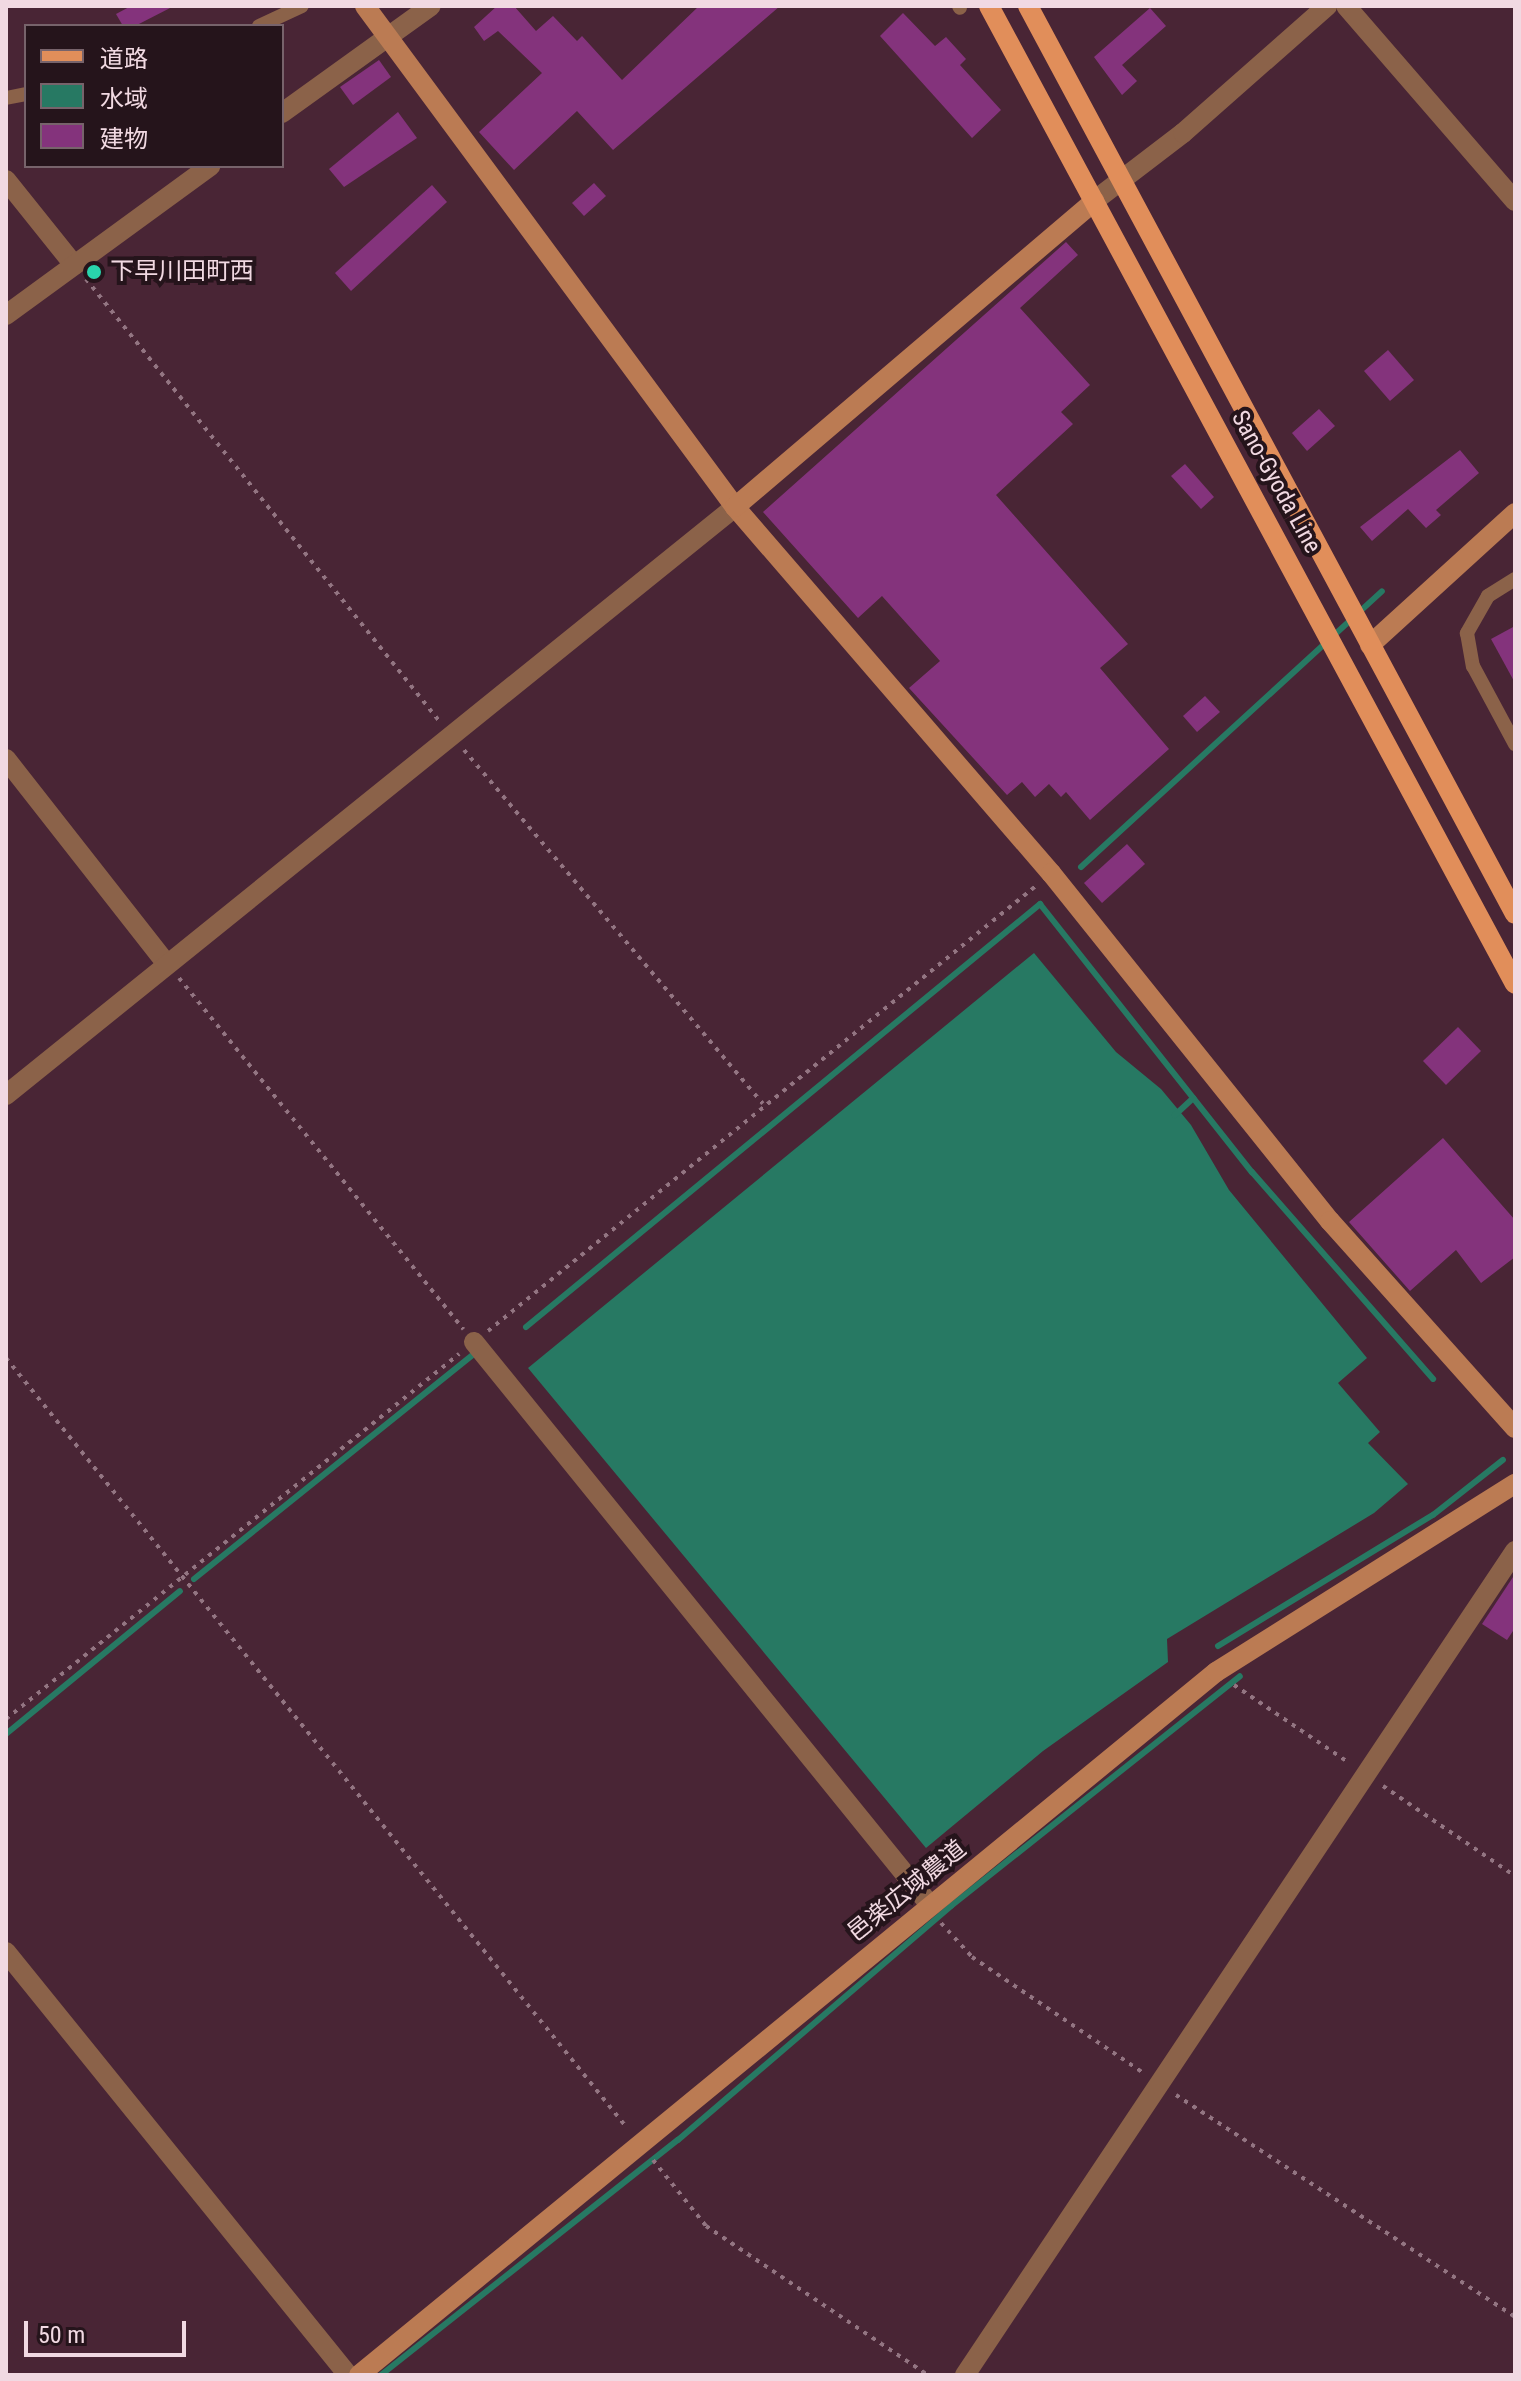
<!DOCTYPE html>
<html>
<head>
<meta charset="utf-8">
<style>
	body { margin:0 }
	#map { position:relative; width:1521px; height:2381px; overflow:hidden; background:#492535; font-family:"Roboto Condensed","Noto Sans JP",sans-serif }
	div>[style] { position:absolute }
	.water>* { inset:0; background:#277963 }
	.stream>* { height:6px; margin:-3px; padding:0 3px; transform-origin:3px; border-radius:3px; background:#277963 }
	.building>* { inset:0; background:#84337c }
	.path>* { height:4px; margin-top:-2px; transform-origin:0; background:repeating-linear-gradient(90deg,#937582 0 4px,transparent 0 10px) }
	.lane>* { height:14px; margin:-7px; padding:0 7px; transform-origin:7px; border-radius:7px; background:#8b6249 }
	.street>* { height:20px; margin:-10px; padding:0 10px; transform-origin:10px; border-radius:10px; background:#8b6249 }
	.secondary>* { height:20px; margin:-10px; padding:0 10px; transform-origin:10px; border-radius:10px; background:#bb7b53 }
	.primary>* { height:20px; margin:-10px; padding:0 10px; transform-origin:10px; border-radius:10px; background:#e18e5a }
	.dots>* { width:22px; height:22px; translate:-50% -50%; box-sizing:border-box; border:4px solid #25141b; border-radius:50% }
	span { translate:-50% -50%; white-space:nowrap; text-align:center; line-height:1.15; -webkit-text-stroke:8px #25141b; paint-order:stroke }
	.poi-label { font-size:24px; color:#f1d9e2 }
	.left { translate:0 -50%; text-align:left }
	.street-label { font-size:24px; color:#f1d9e2 }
	.frame { position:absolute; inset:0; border:8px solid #f1d9e2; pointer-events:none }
	.legend { position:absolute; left:24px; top:24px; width:260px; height:144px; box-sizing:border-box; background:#25141b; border:2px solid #77636b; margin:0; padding:10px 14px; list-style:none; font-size:24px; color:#f1d9e2 }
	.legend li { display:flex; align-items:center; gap:16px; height:40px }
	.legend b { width:40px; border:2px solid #77636b }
	.scale { position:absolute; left:24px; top:2321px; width:162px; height:36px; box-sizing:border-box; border:4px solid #f1d9e2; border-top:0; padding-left:10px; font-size:24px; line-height:28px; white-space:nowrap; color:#f1d9e2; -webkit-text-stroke:6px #25141b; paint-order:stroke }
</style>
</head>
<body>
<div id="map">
	<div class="water">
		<i style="clip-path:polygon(1034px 953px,1116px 1052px,1161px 1089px,1191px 1125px,1229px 1190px,1367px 1358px,1338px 1383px,1380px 1432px,1368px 1443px,1408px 1484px,1374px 1513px,1167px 1639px,1168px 1662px,1043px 1751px,926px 1848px,528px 1368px)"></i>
	</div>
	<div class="stream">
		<i style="left:1081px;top:867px;width:408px;rotate:-42.5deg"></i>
		<i style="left:1175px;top:1115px;width:25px;rotate:-43deg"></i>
		<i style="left:526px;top:1327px;width:666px;rotate:-39.45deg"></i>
		<i style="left:1040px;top:904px;width:342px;rotate:51.7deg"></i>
		<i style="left:1252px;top:1172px;width:275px;rotate:48.8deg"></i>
		<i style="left:194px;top:1579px;width:358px;rotate:-38.8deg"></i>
		<i style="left:1218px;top:1646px;width:252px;rotate:-31.4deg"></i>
		<i style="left:1433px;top:1515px;width:89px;rotate:-38.2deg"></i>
		<i style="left:6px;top:1734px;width:225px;rotate:-39.4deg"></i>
		<i style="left:381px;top:2375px;width:379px;rotate:-38.4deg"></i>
		<i style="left:678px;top:2140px;width:360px;rotate:-40.6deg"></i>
		<i style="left:951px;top:1906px;width:369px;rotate:-38.5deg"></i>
	</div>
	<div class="building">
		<i style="clip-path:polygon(131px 6px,174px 6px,135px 26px,123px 26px,116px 14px)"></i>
		<i style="clip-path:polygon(497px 6px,514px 6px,536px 31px,553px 16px,577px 41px,582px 36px,622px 80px,699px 6px,780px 6px,613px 150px,577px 111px,514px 170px,479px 132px,542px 73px,498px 31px,484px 41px,474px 27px)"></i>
		<i style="clip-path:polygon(1150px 8px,1166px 26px,1122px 65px,1137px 81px,1122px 95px,1094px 57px)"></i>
		<i style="clip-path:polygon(903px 13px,935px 46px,946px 37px,966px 59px,960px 65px,1001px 110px,972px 138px,880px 36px)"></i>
		<i style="clip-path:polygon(379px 60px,391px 77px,353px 105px,340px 87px)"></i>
		<i style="clip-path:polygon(398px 112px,417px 138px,344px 187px,329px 169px)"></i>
		<i style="clip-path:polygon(594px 183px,606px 196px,584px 216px,572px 203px)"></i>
		<i style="clip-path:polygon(432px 185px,447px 202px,351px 291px,335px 273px)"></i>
		<i style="clip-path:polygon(1066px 242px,1078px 255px,1020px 308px,1090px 385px,1061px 412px,1073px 424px,996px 495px,1128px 644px,1100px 668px,1169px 749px,1090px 820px,1066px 792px,1061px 797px,1049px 784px,1035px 797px,1022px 782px,1007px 795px,909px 688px,940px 661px,882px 596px,858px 618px,763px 512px)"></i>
		<i style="clip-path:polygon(1388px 350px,1414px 380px,1390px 401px,1364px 371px)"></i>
		<i style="clip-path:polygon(1319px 409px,1335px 426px,1307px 451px,1292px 433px)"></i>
		<i style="clip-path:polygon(1460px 450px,1479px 473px,1436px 510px,1441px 515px,1426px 528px,1408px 509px,1372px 541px,1360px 527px)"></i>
		<i style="clip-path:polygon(1185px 464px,1214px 497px,1201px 509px,1171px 476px)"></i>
		<i style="clip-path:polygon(1515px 626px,1515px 683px,1491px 639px)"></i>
		<i style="clip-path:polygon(1205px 696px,1220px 712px,1197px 732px,1183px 716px)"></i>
		<i style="clip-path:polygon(1127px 844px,1145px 864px,1102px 903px,1084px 883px)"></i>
		<i style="clip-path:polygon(1458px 1027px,1481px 1051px,1446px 1085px,1423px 1061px)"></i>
		<i style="clip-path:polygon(1443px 1138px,1515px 1220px,1515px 1257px,1481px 1283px,1456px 1250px,1410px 1291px,1349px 1222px)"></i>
		<i style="clip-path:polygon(1515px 1574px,1515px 1628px,1507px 1640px,1482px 1624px)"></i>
	</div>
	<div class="path">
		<i style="left:86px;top:279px;width:567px;rotate:51.37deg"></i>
		<i style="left:464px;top:750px;width:463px;rotate:49.8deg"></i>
		<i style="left:179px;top:978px;width:452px;rotate:51deg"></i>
		<i style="left:488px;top:1331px;width:707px;rotate:-39.09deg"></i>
		<i style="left:6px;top:1358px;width:989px;rotate:51.11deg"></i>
		<i style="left:1234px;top:1685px;width:139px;rotate:34.1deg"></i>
		<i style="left:6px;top:1719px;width:582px;rotate:-38.86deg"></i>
		<i style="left:1383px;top:1786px;width:160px;rotate:34.3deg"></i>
		<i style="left:941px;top:1923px;width:46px;rotate:47.6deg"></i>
		<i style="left:972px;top:1957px;width:205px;rotate:34.1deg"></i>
		<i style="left:1176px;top:2095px;width:405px;rotate:33.2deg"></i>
		<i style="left:653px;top:2160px;width:85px;rotate:51.2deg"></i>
		<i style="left:706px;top:2226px;width:267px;rotate:33.9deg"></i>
	</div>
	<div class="lane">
		<i style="left:959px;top:6px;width:2px;rotate:63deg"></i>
		<i style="left:259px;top:26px;width:47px;rotate:-24.9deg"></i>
		<i style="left:6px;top:98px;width:20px;rotate:-11deg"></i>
		<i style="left:1515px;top:579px;width:32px;rotate:148deg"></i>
		<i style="left:1488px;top:596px;width:43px;rotate:119.6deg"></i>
		<i style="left:1467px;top:633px;width:34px;rotate:80deg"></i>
		<i style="left:1473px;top:666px;width:89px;rotate:61.7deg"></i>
	</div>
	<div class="street">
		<i style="left:1346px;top:6px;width:258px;rotate:49.1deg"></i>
		<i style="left:282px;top:113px;width:183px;rotate:-35.7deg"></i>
		<i style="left:6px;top:180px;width:109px;rotate:51.3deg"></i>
		<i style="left:1094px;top:201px;width:112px;rotate:-37.4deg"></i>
		<i style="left:1183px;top:133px;width:192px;rotate:-41.4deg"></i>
		<i style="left:6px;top:315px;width:253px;rotate:-36.1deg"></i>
		<i style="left:6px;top:759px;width:261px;rotate:51.9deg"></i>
		<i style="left:6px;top:1095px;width:937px;rotate:-38.89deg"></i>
		<i style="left:474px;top:1342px;width:725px;rotate:50.99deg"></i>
		<i style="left:6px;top:1952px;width:544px;rotate:51.04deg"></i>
		<i style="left:965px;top:2375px;width:991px;rotate:-56.28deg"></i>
	</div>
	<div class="secondary">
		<i style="left:365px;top:6px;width:623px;rotate:53.55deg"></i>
		<i style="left:735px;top:507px;width:484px;rotate:49.2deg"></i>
		<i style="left:1051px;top:873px;width:446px;rotate:51.3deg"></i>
		<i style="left:1330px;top:1221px;width:278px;rotate:48.2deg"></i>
		<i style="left:735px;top:507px;width:472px;rotate:-40.4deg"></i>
		<i style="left:1370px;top:645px;width:196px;rotate:-42.3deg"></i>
		<i style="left:359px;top:2375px;width:1108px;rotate:-39.36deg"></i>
		<i style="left:1216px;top:1672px;width:353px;rotate:-32.2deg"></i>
	</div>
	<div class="primary">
		<i style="left:989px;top:6px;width:1110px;rotate:61.73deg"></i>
		<i style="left:1028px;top:6px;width:1030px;rotate:61.79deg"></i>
	</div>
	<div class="dots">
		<i style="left:94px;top:272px;background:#29d5ac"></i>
	</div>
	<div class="poi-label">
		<span class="left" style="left:110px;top:272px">下早川田町西</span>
	</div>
	<div class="street-label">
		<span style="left:1276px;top:482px;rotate:61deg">Sano-Gyoda Line</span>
		<span style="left:907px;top:1891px;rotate:-39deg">邑楽広域農道</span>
	</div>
	<div class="frame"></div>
	<ul class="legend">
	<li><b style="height:10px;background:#e18e5a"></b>道路</li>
	<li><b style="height:22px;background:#277963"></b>水域</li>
	<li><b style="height:22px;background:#84337c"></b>建物</li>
	</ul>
	<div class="scale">50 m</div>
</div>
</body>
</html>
